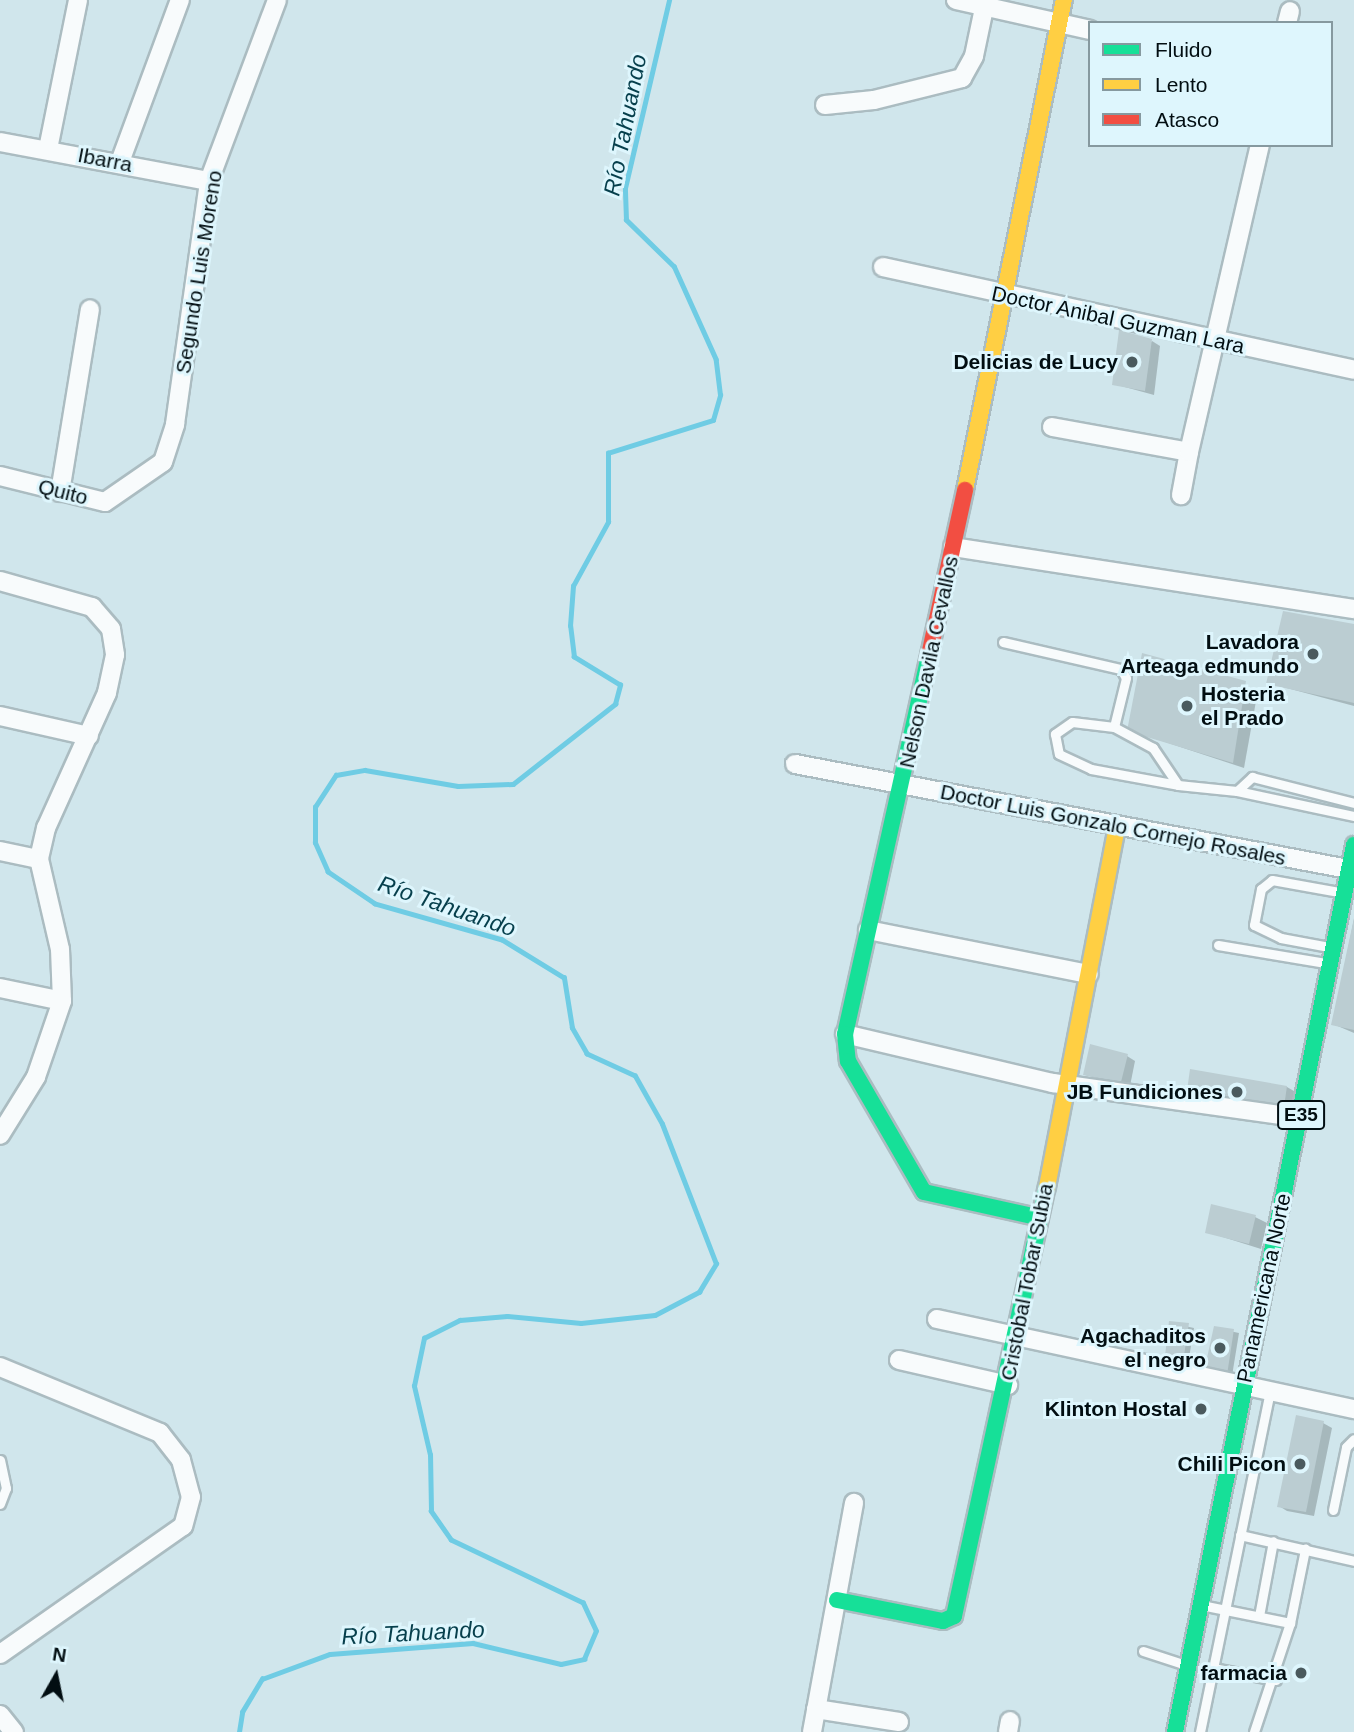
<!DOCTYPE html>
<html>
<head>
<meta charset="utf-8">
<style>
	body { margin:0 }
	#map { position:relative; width:1354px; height:1732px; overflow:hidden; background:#d0e6ec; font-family:Arial,sans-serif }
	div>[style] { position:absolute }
	.shadow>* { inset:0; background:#0003 }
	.stream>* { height:4.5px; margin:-2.25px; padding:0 2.25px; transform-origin:2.25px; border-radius:2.25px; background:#6fcce4 }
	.building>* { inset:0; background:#bbcdd2 }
	.roads { filter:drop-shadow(2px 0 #abbcc1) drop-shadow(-2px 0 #abbcc1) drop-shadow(0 2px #abbcc1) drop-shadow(0 -2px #abbcc1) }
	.lane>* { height:9px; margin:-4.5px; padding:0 4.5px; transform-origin:4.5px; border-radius:4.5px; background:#f8fbfc }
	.street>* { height:18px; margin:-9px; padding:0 9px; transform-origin:9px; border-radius:9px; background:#f8fbfc }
	.fast>* { height:16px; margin:-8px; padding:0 8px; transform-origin:8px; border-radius:8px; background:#16e098 }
	.slow>* { height:16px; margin:-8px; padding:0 8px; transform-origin:8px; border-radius:8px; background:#ffcf43 }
	.jam>* { height:16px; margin:-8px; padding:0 8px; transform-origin:8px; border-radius:8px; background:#f24e42 }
	.dots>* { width:19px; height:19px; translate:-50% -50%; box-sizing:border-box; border:4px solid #def6fd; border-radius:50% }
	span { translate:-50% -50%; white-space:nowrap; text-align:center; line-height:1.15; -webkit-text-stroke:6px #def6fd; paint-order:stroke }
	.shield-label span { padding:2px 5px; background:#def6fd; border:2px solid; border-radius:5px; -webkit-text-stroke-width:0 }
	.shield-label { font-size:19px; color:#020e12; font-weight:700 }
	.street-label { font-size:21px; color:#020e12 }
	.poi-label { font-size:21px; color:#020e12; font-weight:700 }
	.right { translate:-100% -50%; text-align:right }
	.left { translate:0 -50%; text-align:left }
	.water-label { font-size:23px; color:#063f4c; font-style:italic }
	.legend { position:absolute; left:1088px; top:21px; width:245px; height:126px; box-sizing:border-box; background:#def6fd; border:2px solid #86999f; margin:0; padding:9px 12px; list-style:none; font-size:21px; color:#020e12 }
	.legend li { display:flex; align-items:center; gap:14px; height:35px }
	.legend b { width:35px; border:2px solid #86999f }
	.north { position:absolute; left:21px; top:1641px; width:70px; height:70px; -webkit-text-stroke:5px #def6fd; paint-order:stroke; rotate:9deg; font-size:19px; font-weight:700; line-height:28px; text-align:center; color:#020e12 }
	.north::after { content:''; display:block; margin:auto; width:24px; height:32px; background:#020e12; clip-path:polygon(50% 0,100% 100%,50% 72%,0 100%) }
</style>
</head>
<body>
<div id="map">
	<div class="shadow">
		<i style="clip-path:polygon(1152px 341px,1160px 346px,1154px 395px,1114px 384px)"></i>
		<i style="clip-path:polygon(1354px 626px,1354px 706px,1268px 683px)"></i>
		<i style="clip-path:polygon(1144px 655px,1258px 690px,1244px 768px,1129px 730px)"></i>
		<i style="clip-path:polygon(1354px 919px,1354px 1033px,1333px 1024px)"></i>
		<i style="clip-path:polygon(1127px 1056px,1135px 1061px,1130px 1086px,1085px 1075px)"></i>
		<i style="clip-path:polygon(1192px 1071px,1287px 1087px,1299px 1094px,1294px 1120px)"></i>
		<i style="clip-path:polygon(1255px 1217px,1267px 1223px,1261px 1249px,1207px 1232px)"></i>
		<i style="clip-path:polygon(1171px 1323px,1194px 1328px,1188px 1364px,1166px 1355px)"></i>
		<i style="clip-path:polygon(1215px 1328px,1239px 1333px,1232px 1376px,1212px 1369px)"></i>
		<i style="clip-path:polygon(1323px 1423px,1332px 1428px,1314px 1516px,1287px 1511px,1279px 1506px)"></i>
	</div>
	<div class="stream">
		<i style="left:239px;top:1732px;width:20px;rotate:-81deg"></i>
		<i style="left:242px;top:1712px;width:39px;rotate:-59deg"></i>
		<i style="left:262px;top:1679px;width:72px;rotate:-20.2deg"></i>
		<i style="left:330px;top:1654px;width:143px;rotate:-4.4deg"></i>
		<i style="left:473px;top:1643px;width:90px;rotate:13.4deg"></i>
		<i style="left:561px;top:1664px;width:24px;rotate:-12deg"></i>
		<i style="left:584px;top:1659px;width:30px;rotate:-67deg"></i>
		<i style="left:596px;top:1631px;width:31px;rotate:-115deg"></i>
		<i style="left:583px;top:1603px;width:146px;rotate:-154.5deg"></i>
		<i style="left:451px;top:1540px;width:35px;rotate:-125deg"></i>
		<i style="left:431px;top:1511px;width:56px;rotate:-91deg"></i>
		<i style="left:430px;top:1455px;width:71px;rotate:-103.1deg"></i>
		<i style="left:414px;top:1386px;width:49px;rotate:-78.2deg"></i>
		<i style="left:424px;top:1338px;width:40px;rotate:-26.6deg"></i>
		<i style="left:460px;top:1320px;width:47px;rotate:-4.9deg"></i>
		<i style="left:507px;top:1316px;width:74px;rotate:5.4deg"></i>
		<i style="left:581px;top:1323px;width:74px;rotate:-6.2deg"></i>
		<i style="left:655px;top:1315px;width:50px;rotate:-27.6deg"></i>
		<i style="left:699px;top:1292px;width:33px;rotate:-59deg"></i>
		<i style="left:716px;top:1264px;width:150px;rotate:-111.1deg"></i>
		<i style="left:662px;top:1124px;width:55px;rotate:-119.4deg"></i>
		<i style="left:635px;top:1076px;width:53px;rotate:-155.4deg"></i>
		<i style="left:587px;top:1054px;width:30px;rotate:-120deg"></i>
		<i style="left:572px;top:1028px;width:51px;rotate:-99.1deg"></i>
		<i style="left:564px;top:978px;width:73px;rotate:-148.5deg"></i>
		<i style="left:502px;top:940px;width:132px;rotate:-164.2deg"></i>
		<i style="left:375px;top:904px;width:57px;rotate:-145.8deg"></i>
		<i style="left:328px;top:872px;width:32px;rotate:-114deg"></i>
		<i style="left:315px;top:843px;width:36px;rotate:-90deg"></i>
		<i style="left:315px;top:807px;width:38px;rotate:-57deg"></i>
		<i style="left:336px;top:775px;width:29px;rotate:-10deg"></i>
		<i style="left:365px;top:770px;width:94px;rotate:9.8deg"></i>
		<i style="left:458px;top:786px;width:55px;rotate:-2.1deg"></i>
		<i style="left:513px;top:784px;width:130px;rotate:-38.1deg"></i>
		<i style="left:615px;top:704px;width:20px;rotate:-75deg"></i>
		<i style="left:620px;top:685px;width:54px;rotate:-148.7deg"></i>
		<i style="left:574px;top:657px;width:31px;rotate:-97deg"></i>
		<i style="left:570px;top:626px;width:40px;rotate:-85.7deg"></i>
		<i style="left:573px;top:586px;width:73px;rotate:-61.3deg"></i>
		<i style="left:608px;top:522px;width:69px;rotate:-90deg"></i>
		<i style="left:608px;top:453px;width:110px;rotate:-17.4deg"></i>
		<i style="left:713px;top:420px;width:26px;rotate:-74deg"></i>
		<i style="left:720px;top:395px;width:35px;rotate:-97deg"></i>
		<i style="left:716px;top:360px;width:102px;rotate:-114.3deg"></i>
		<i style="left:674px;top:267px;width:67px;rotate:-135.6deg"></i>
		<i style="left:626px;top:220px;width:32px;rotate:-92deg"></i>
		<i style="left:625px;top:188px;width:193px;rotate:-76.8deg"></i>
	</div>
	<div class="building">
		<i style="clip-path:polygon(1119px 330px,1152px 339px,1145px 391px,1112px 385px)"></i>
		<i style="clip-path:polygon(1283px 611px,1354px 624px,1354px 703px,1266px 684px)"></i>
		<i style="clip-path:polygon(1142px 653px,1246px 681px,1233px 763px,1127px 731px)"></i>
		<i style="clip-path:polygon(1354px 918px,1354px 1030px,1331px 1025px)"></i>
		<i style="clip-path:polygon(1090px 1044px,1128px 1054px,1121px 1082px,1083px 1075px)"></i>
		<i style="clip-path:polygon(1190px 1069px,1287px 1086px,1283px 1114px,1186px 1098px)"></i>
		<i style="clip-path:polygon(1211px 1204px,1256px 1215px,1249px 1244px,1205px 1233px)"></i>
		<i style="clip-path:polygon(1169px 1321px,1189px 1323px,1183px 1362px,1165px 1356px)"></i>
		<i style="clip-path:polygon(1214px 1326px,1234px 1329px,1227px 1375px,1205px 1367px)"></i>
		<i style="clip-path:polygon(1296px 1415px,1324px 1421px,1306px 1512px,1277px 1507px)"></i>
	</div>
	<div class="roads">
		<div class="lane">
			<i style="left:1003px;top:642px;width:121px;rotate:12.9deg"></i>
			<i style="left:1121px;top:669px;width:10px;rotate:61deg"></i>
			<i style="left:1126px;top:678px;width:50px;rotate:103.8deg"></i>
			<i style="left:1178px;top:785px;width:45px;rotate:-124deg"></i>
			<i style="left:1153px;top:748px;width:44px;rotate:-151.7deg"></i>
			<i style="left:1114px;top:727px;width:42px;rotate:-173.2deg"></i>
			<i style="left:1072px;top:722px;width:21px;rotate:145deg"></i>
			<i style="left:1055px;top:734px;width:20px;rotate:79deg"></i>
			<i style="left:1059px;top:754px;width:35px;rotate:25deg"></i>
			<i style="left:1091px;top:769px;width:88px;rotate:10.4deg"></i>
			<i style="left:1178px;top:785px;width:59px;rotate:5.8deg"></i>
			<i style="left:1237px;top:791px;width:120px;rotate:12.1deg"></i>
			<i style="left:1237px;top:791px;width:21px;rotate:-43deg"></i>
			<i style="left:1252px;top:777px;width:105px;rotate:14.3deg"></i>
			<i style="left:1218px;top:945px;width:109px;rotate:9.5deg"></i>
			<i style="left:1329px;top:947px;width:49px;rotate:-169.4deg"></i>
			<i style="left:1281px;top:938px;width:30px;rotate:-154deg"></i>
			<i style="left:1254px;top:925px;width:37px;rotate:-79deg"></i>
			<i style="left:1261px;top:889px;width:14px;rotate:-39deg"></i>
			<i style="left:1272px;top:880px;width:68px;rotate:10.2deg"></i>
			<i style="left:0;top:1460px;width:29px;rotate:78deg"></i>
			<i style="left:6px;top:1488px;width:17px;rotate:111deg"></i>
			<i style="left:1333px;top:1510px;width:64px;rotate:-78.3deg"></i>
			<i style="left:1346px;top:1447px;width:11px;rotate:-45deg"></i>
			<i style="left:1240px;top:1535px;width:117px;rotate:12.8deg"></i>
			<i style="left:1206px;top:1606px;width:86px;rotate:11.4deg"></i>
			<i style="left:1290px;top:1623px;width:115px;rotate:108.3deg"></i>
			<i style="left:1259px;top:1616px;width:76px;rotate:-79.4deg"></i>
			<i style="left:1290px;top:1623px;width:76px;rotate:-78.5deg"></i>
			<i style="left:1143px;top:1651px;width:42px;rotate:18deg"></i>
			<i style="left:1213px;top:1668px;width:64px;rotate:10.8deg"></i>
			<i style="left:1200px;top:1732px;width:348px;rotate:-78.4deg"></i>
		</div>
		<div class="street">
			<i style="left:956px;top:0;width:137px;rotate:12.6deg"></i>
			<i style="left:1287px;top:23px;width:12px;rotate:-76deg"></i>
			<i style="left:825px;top:105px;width:49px;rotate:-5.8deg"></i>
			<i style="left:874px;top:100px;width:91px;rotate:-14deg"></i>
			<i style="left:962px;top:78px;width:25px;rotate:-61deg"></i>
			<i style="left:974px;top:56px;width:49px;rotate:-78.2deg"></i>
			<i style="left:0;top:142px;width:213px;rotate:10.6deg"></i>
			<i style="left:48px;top:149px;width:152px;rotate:-78.6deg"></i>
			<i style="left:120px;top:162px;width:173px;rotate:-69.7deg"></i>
			<i style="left:883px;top:267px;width:482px;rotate:12.3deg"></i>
			<i style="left:1052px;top:427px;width:139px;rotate:10.3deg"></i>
			<i style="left:1189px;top:452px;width:44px;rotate:100.5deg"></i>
			<i style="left:1189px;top:452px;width:315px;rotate:-77deg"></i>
			<i style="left:0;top:476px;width:108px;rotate:13.9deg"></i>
			<i style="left:105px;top:502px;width:70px;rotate:-34.6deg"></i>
			<i style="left:163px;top:462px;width:40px;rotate:-72deg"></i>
			<i style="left:175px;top:424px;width:245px;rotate:-82deg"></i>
			<i style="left:209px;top:181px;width:193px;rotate:-69.4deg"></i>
			<i style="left:60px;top:492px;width:185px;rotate:-80.7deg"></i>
			<i style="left:953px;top:547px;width:406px;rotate:8.8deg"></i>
			<i style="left:0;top:581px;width:96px;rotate:15.8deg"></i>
			<i style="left:92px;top:607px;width:29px;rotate:49deg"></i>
			<i style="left:111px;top:629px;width:26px;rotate:81deg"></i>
			<i style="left:115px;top:655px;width:39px;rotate:102deg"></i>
			<i style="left:107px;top:693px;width:148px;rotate:114.3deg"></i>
			<i style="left:46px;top:828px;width:32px;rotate:103deg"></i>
			<i style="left:39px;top:859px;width:92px;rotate:76.9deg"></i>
			<i style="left:60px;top:949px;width:52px;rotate:87.8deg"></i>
			<i style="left:62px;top:1001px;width:80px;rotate:108.9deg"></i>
			<i style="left:36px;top:1077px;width:68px;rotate:121.8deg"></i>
			<i style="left:0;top:716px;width:91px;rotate:12.7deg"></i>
			<i style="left:795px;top:764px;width:563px;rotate:10.75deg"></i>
			<i style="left:0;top:851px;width:40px;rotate:12deg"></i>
			<i style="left:868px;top:930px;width:225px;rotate:11.3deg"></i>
			<i style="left:0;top:988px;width:63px;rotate:11.8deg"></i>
			<i style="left:845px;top:1034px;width:214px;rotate:13.3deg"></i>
			<i style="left:1053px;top:1083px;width:250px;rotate:8deg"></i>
			<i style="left:937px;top:1319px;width:427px;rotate:12.2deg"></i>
			<i style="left:899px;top:1360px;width:112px;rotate:12.9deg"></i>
			<i style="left:0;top:1367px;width:173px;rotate:22.4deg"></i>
			<i style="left:160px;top:1433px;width:34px;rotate:52deg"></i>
			<i style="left:181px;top:1460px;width:38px;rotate:75deg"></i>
			<i style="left:191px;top:1497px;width:30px;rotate:105deg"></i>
			<i style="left:183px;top:1526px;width:223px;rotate:145deg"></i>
			<i style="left:816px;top:1709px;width:84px;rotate:8.9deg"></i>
			<i style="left:0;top:1715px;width:22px;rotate:51deg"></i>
			<i style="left:812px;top:1732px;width:233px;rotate:-79.6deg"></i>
			<i style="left:1008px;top:1732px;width:11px;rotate:-80deg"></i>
		</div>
		<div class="fast">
			<i style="left:930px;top:651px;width:392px;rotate:102.5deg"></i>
			<i style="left:845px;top:1034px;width:27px;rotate:84deg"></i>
			<i style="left:848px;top:1061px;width:151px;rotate:59.9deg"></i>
			<i style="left:924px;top:1192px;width:116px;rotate:12.5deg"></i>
			<i style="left:837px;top:1600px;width:108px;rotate:11.2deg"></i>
			<i style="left:943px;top:1621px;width:12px;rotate:-24deg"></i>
			<i style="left:954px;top:1616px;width:439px;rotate:-77.8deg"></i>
			<i style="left:1175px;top:1732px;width:905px;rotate:-78.59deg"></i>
		</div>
		<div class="slow">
			<i style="left:965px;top:490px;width:500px;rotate:-78.6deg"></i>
			<i style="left:1047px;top:1187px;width:366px;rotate:-79deg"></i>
		</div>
		<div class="jam">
			<i style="left:930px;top:651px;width:165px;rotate:-77.7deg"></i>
		</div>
	</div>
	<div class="dots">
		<i style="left:1132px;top:362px;background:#4a5a5e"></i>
		<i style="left:1313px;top:654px;background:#4a5a5e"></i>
		<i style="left:1187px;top:706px;background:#4a5a5e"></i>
		<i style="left:1237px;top:1092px;background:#4a5a5e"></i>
		<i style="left:1220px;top:1348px;background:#4a5a5e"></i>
		<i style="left:1201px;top:1409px;background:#4a5a5e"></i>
		<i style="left:1300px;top:1464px;background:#4a5a5e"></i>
		<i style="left:1301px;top:1673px;background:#4a5a5e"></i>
	</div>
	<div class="shield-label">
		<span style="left:1301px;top:1115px">E35</span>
	</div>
	<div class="street-label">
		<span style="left:105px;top:160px;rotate:11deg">Ibarra</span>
		<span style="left:199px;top:272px;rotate:-81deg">Segundo Luis Moreno</span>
		<span style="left:1118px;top:320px;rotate:12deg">Doctor Anibal Guzman Lara</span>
		<span style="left:63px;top:492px;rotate:14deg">Quito</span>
		<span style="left:929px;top:662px;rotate:-78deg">Nelson Davila Cevallos</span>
		<span style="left:1113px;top:825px;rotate:11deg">Doctor Luis Gonzalo Cornejo Rosales</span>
		<span style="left:1027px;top:1282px;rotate:-79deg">Cristobal Tobar Subia</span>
		<span style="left:1264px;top:1288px;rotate:-78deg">Panamericana Norte</span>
	</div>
	<div class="poi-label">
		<span class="right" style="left:1118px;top:362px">Delicias de Lucy</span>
		<span class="right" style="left:1299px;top:654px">Lavadora<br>Arteaga edmundo</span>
		<span class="left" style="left:1201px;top:706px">Hosteria<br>el Prado</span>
		<span class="right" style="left:1223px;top:1092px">JB Fundiciones</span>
		<span class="right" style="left:1206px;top:1348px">Agachaditos<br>el negro</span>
		<span class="right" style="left:1187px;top:1409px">Klinton Hostal</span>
		<span class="right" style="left:1286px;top:1464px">Chili Picon</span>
		<span class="right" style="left:1287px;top:1673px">farmacia</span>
	</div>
	<div class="water-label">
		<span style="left:625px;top:125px;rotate:-79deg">Río Tahuando</span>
		<span style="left:447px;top:906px;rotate:19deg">Río Tahuando</span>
		<span style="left:413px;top:1633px;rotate:-3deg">Río Tahuando</span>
	</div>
	<ul class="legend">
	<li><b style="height:9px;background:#16e098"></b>Fluido</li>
	<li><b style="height:9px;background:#ffcf43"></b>Lento</li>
	<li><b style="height:9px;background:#f24e42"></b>Atasco</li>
	</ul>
	<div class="north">N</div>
</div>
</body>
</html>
